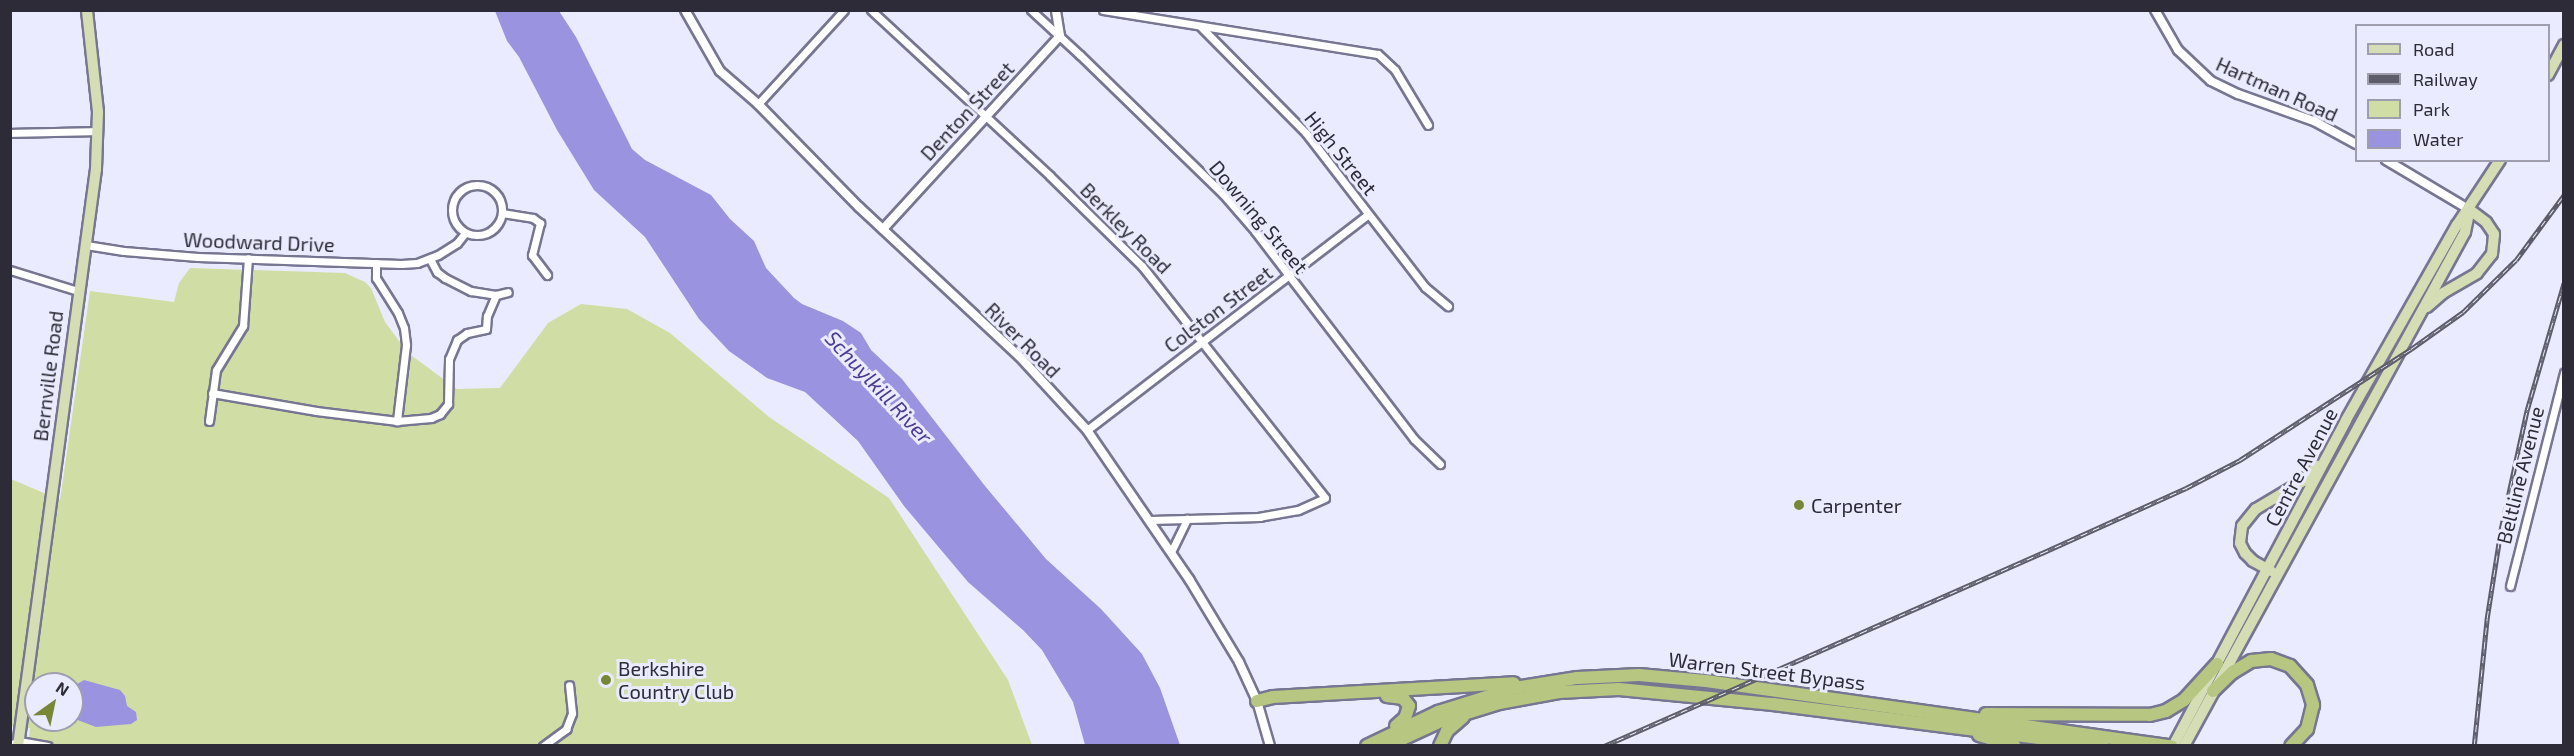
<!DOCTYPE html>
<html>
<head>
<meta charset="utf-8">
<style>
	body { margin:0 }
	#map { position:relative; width:2574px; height:756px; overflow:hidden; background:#ebebff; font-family:"Exo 2",sans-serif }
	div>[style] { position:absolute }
	.green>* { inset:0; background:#d0dda4 }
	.water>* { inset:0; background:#9993e0 }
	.roads { filter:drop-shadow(2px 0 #777692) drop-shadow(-2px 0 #777692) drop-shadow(0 2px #777692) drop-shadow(0 -2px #777692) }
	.minor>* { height:7px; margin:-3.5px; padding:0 3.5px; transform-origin:3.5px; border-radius:3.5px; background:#fff }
	.minor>.ring { margin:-3.5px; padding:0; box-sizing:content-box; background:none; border:7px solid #fff; border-radius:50% }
	.tertiary>* { height:8px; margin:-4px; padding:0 4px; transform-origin:4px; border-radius:4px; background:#fff }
	.primary>* { height:10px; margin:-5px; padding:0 5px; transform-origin:5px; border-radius:5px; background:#d4ddb3 }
	.motorway>* { height:12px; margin:-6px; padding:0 6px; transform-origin:6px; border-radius:6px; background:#b7c680 }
	.rail>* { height:4.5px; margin-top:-2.25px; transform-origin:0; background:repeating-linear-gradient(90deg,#ebebff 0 7px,#5d5c6a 0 14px); box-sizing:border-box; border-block:2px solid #5d5c6a }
	.dots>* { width:16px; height:16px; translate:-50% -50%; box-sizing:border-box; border:3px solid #ebebff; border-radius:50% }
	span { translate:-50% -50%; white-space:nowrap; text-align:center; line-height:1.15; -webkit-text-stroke:6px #ebebff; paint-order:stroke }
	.street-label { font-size:20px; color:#2c2b37 }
	.poi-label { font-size:20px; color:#2c2b37 }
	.left { translate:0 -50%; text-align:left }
	.water-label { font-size:21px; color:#4a3b94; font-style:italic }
	.frame { position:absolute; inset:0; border:12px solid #2c2b37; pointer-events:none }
	.legend { position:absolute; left:2355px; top:24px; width:195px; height:138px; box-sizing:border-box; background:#ebebff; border:2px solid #9f9eaf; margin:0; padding:8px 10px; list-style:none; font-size:18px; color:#2c2b37 }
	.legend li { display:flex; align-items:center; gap:12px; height:30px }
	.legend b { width:30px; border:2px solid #9f9eaf }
	.north { position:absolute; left:24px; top:672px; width:60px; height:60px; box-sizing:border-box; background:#ebebff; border:2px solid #9f9eaf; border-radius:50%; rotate:33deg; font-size:16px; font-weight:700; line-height:24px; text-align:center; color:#2c2b37 }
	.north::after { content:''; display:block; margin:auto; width:21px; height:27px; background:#788735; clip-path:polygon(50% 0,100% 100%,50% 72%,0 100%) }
</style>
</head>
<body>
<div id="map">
	<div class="green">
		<i style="clip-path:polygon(evenodd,190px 268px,345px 273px,365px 282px,371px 288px,385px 322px,408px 353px,457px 389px,500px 388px,548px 323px,581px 304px,627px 309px,670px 333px,769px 417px,889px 498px,1008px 680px,1032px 745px,28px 746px,30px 728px,11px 726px,11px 479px,60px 500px,90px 291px,174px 302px,179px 283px,190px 268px,36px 684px,72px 684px,72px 720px,36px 720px,36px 684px)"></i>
	</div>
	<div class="water">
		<i style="clip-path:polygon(495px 11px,559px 11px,576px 37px,632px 149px,645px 160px,711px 195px,730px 219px,754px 241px,766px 268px,794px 298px,802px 304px,843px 321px,861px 333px,871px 350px,902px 379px,985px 486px,1046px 559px,1101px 609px,1142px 654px,1160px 688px,1180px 745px,1085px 745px,1073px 702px,1042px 650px,1023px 630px,968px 582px,904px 506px,858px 441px,805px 392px,767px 378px,729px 351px,699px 319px,645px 237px,594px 190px,557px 130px,519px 57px,507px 41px)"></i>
		<i style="clip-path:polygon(84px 680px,120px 690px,125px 696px,127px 706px,136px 712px,137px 720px,131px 724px,96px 727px,75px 719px,72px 715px,72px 687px)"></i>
	</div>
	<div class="roads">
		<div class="minor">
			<i style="left:871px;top:10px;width:244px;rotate:42.8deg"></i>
			<i style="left:1050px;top:176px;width:129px;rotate:44.4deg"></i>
			<i style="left:1142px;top:266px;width:295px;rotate:51.7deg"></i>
			<i style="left:1325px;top:498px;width:30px;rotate:156deg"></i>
			<i style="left:1298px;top:510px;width:39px;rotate:170deg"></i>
			<i style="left:1260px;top:517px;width:110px;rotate:178.4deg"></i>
			<i style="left:1031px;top:10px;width:67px;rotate:42.6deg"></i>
			<i style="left:1080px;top:55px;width:199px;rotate:44.2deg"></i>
			<i style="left:1223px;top:194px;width:49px;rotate:49.1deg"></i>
			<i style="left:1255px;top:231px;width:262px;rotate:52.6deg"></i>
			<i style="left:1414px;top:439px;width:36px;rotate:44deg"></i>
			<i style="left:1103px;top:10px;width:278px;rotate:9.1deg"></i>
			<i style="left:1378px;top:54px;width:23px;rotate:43deg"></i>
			<i style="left:1395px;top:70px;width:64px;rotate:59deg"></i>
			<i style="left:1201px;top:27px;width:149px;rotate:45.3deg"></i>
			<i style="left:1306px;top:133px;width:195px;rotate:52.3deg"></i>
			<i style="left:1425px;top:287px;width:30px;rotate:40deg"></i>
			<i style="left:758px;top:104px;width:127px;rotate:-47.5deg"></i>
			<i style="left:10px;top:133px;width:88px;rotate:-1.3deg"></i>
			<i class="ring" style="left:452px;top:185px;width:43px;height:43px"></i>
			<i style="left:502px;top:213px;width:31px;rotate:9deg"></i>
			<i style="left:533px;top:218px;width:9px;rotate:36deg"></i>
			<i style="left:540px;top:223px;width:33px;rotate:104deg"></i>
			<i style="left:532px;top:255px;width:25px;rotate:53deg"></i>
			<i style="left:86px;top:245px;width:38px;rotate:9deg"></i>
			<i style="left:124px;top:251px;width:74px;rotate:4.6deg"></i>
			<i style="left:198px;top:257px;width:203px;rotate:2deg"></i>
			<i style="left:401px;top:264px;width:16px;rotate:-4deg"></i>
			<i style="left:417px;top:263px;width:22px;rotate:-21deg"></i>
			<i style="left:438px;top:255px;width:22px;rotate:-32deg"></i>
			<i style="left:457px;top:243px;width:13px;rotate:-51deg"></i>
			<i style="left:430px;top:259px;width:15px;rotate:62deg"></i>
			<i style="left:437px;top:272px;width:10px;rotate:37deg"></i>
			<i style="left:445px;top:278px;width:29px;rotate:27deg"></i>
			<i style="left:471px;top:291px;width:25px;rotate:9deg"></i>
			<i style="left:496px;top:295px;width:12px;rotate:-14deg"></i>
			<i style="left:376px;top:263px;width:15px;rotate:90deg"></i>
			<i style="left:376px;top:278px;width:41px;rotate:57.8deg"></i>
			<i style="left:398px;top:313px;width:16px;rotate:68deg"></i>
			<i style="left:404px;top:328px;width:17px;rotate:83deg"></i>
			<i style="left:406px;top:345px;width:77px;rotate:96.8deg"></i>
			<i style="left:10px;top:270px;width:71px;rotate:17.2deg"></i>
			<i style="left:212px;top:393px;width:106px;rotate:9.8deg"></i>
			<i style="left:316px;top:411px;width:82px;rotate:7deg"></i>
			<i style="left:397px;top:421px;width:34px;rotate:-5deg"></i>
			<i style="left:431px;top:418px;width:10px;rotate:-24deg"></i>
			<i style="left:440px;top:414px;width:13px;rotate:-51deg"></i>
			<i style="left:448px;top:404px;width:45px;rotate:-88.7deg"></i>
			<i style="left:449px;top:359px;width:21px;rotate:-67deg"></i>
			<i style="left:457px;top:340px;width:12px;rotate:-35deg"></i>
			<i style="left:467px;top:333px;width:19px;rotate:-12deg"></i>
			<i style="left:486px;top:329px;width:13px;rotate:-86deg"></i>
			<i style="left:487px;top:316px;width:23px;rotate:-67deg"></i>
			<i style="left:209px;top:421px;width:51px;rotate:-82.2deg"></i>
			<i style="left:216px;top:370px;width:52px;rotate:-58.5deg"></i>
			<i style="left:243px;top:326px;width:68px;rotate:-85.8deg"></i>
			<i style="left:1087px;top:430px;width:354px;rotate:-37.5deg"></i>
			<i style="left:1171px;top:552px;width:37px;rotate:-64deg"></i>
			<i style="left:2510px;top:586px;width:220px;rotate:-75.8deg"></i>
			<i style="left:10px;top:745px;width:10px;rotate:-24deg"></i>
			<i style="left:19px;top:741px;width:29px;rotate:10deg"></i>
			<i style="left:543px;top:746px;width:29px;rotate:-36deg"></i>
			<i style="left:566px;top:729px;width:17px;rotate:-69deg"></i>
			<i style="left:572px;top:713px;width:28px;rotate:-96deg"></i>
		</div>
		<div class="tertiary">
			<i style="left:685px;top:10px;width:70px;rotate:60.2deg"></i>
			<i style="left:720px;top:71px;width:50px;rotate:41deg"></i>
			<i style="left:758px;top:104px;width:144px;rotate:45.6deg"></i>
			<i style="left:859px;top:207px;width:219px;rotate:43deg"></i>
			<i style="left:1019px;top:356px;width:100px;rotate:47.4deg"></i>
			<i style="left:1087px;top:430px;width:181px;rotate:55.6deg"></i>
			<i style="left:1189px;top:579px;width:97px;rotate:58.9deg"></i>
			<i style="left:1239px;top:662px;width:43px;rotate:65.2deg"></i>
			<i style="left:1257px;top:701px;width:47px;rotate:73.9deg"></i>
			<i style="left:2155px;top:10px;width:46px;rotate:60.1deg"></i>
			<i style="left:2178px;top:50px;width:45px;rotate:43.2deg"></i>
			<i style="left:2211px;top:81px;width:30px;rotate:26deg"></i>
			<i style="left:2238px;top:94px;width:81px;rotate:19.6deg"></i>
			<i style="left:2314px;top:121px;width:48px;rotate:28.7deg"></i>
			<i style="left:2386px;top:160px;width:98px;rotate:30.8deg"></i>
			<i style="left:883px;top:229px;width:262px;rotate:-47.5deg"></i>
			<i style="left:1060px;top:36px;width:26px;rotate:-99deg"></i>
		</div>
		<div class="primary">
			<i style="left:2548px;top:75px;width:34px;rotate:-62deg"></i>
			<i style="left:2427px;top:307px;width:21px;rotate:-41deg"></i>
			<i style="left:2443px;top:293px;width:39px;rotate:-30deg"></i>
			<i style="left:2477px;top:273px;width:24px;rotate:-52deg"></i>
			<i style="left:2492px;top:254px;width:20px;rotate:-84deg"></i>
			<i style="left:2494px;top:234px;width:14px;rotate:-124deg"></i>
			<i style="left:2486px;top:222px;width:20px;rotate:-143deg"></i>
			<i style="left:2271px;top:571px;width:21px;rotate:-151deg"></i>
			<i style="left:2253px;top:561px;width:11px;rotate:-135deg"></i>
			<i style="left:2245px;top:553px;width:11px;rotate:-117deg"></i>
			<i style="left:2240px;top:543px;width:17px;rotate:-83deg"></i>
			<i style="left:2242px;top:526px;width:22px;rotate:-51deg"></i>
			<i style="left:2256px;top:509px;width:55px;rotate:-30.8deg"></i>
			<i style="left:2303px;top:481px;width:21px;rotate:-47deg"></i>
			<i style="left:18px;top:746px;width:582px;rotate:-82.3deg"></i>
			<i style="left:96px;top:169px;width:57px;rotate:-88deg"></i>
			<i style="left:98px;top:112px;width:103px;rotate:-96.2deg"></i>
			<i style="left:2173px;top:746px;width:369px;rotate:-62deg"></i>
			<i style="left:2346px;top:420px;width:224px;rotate:-60.4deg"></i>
			<i style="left:2457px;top:225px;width:78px;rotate:-56.5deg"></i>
			<i style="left:2184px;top:746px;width:586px;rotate:-61.33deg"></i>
			<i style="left:2465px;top:232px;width:19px;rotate:-78deg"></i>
		</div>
		<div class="motorway">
			<i style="left:2213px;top:691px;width:28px;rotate:-44deg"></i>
			<i style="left:2233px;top:672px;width:21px;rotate:-31deg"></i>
			<i style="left:2251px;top:661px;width:20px;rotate:-6deg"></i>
			<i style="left:2271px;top:659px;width:20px;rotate:20deg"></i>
			<i style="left:2290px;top:666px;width:25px;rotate:48deg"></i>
			<i style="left:2307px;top:685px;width:21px;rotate:73deg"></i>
			<i style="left:2313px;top:705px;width:25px;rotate:104deg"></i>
			<i style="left:2307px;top:729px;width:23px;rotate:133deg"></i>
			<i style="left:1387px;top:696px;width:16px;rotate:7deg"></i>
			<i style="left:1403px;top:698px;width:10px;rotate:53deg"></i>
			<i style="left:1409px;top:706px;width:13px;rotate:108deg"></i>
			<i style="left:1405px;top:718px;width:12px;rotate:138deg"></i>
			<i style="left:1257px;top:701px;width:16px;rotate:-14deg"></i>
			<i style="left:1273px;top:697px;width:241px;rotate:-3.3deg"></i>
			<i style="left:1986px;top:714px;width:164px;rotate:0.3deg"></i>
			<i style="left:2150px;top:715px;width:16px;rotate:-14deg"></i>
			<i style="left:2166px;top:711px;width:21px;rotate:-31deg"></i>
			<i style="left:2184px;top:700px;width:49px;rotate:-47.5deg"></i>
			<i style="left:1979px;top:735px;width:37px;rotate:17deg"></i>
			<i style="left:1367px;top:746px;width:79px;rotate:-25.6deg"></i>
			<i style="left:1438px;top:712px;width:81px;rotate:-17.3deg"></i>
			<i style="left:1515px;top:688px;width:63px;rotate:-9.2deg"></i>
			<i style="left:1577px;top:678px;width:62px;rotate:-2.8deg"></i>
			<i style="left:1639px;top:675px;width:67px;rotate:5.1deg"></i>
			<i style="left:1706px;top:681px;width:470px;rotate:8deg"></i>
			<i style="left:1387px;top:746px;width:60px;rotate:-24.8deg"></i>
			<i style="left:1441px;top:721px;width:61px;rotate:-17.2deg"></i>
			<i style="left:1499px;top:703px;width:61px;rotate:-10.4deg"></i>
			<i style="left:1559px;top:692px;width:60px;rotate:-2.9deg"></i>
			<i style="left:1619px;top:689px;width:155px;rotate:5.6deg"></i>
			<i style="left:1773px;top:704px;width:333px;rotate:7.3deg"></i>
			<i style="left:1440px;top:746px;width:17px;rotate:-65deg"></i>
			<i style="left:1447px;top:731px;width:21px;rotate:-41deg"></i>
		</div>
	</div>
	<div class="rail">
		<i style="left:1604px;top:746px;width:479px;rotate:-23.8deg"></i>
		<i style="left:2042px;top:553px;width:158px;rotate:-24.3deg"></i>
		<i style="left:2186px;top:488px;width:61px;rotate:-27.4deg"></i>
		<i style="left:2240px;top:460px;width:204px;rotate:-33deg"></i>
		<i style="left:2411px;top:349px;width:64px;rotate:-35.4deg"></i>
		<i style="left:2463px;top:312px;width:74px;rotate:-44.5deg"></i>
		<i style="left:2516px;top:260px;width:81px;rotate:-53.6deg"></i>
		<i style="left:2474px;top:746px;width:129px;rotate:-84.2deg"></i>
		<i style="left:2487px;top:618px;width:90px;rotate:-81.1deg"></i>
		<i style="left:2501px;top:529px;width:122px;rotate:-77.7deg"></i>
		<i style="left:2527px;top:410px;width:132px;rotate:-73.8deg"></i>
	</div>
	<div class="dots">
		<i style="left:1799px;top:505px;background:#788735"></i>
		<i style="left:606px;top:680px;background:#788735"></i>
	</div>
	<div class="street-label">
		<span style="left:2277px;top:89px;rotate:24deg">Hartman Road</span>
		<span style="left:967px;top:111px;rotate:-47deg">Denton Street</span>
		<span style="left:1341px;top:153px;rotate:51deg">High Street</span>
		<span style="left:1259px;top:217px;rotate:50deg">Downing Street</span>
		<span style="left:1126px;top:228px;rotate:45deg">Berkley Road</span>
		<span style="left:259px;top:242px;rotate:2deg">Woodward Drive</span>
		<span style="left:1218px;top:309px;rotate:-37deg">Colston Street</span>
		<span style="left:1023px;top:340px;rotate:45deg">River Road</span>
		<span style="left:48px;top:376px;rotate:-83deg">Bernville Road</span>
		<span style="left:2301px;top:467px;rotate:-62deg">Centre Avenue</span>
		<span style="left:2520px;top:475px;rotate:-76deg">Beltline Avenue</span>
		<span style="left:1767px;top:671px;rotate:7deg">Warren Street Bypass</span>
	</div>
	<div class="poi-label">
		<span class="left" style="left:1811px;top:505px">Carpenter</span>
		<span class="left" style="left:618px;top:680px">Berkshire<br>Country Club</span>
	</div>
	<div class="water-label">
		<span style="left:879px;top:387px;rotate:47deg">Schuylkill River</span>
	</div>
	<div class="frame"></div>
	<ul class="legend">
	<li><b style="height:8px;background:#d4ddb3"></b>Road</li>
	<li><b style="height:8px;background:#5d5c6a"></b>Railway</li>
	<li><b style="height:16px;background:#d0dda4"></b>Park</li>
	<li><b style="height:16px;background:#9993e0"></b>Water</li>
	</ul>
	<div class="north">N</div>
</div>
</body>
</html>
